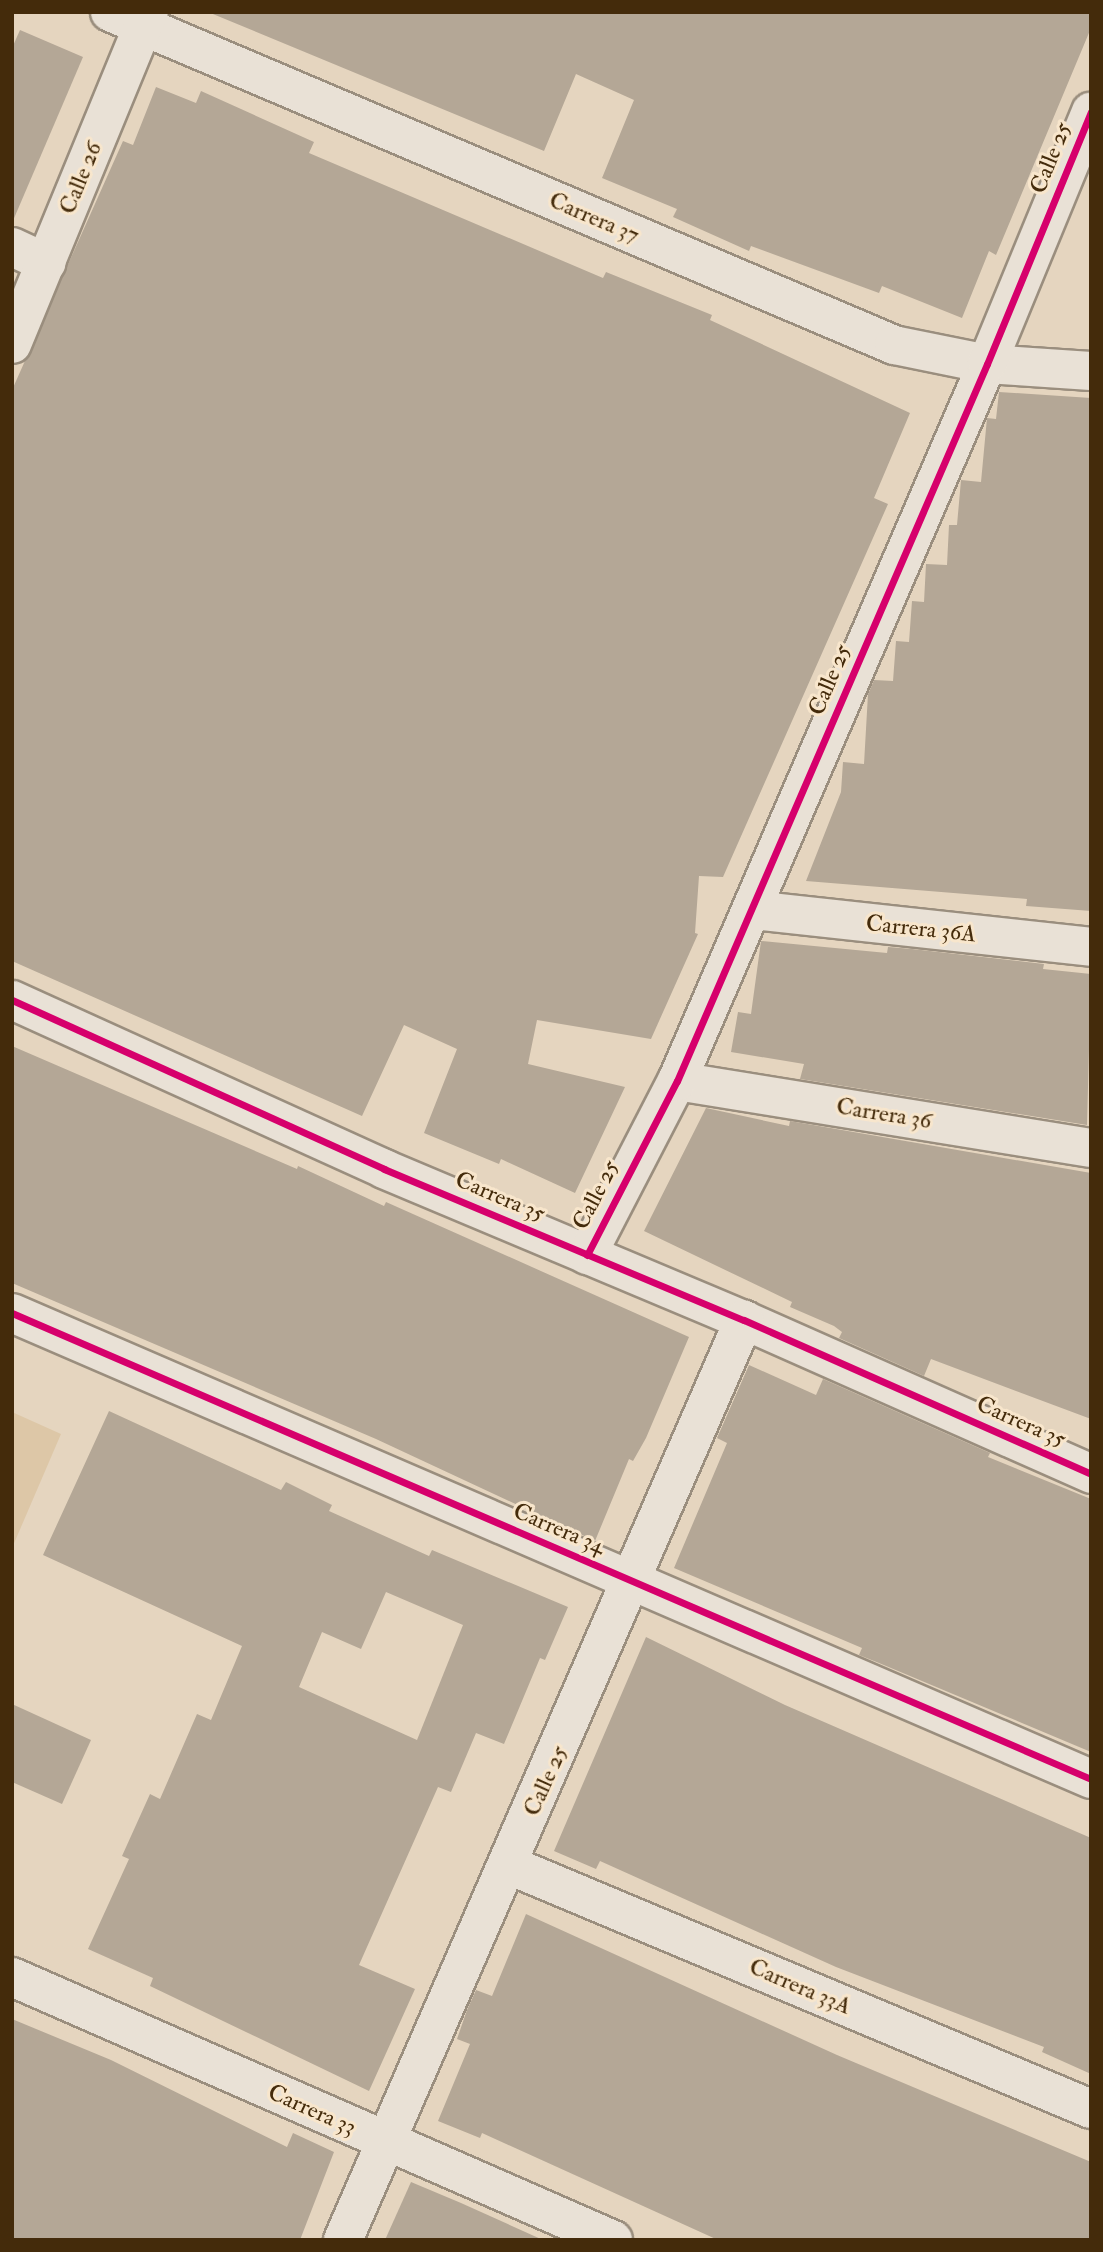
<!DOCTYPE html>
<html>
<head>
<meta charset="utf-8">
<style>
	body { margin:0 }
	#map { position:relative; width:1103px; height:2252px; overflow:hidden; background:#e5d5bf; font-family:"IM FELL Double Pica",serif }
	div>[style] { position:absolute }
	.green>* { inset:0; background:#ddc7a7 }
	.building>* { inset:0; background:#b4a796 }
	.roads { filter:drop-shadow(2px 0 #9a8e7e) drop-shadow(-2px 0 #9a8e7e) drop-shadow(0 2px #9a8e7e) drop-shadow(0 -2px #9a8e7e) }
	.minor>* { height:38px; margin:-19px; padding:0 19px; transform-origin:19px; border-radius:19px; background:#e9e1d6 }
	.cycleway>* { height:7px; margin:-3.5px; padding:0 3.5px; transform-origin:3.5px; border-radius:3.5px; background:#d6006c }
	span { translate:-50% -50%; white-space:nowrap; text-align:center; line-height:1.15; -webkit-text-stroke:6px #f8e6cc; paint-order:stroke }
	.street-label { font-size:23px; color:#442b0b }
	.frame { position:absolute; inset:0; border:14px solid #442b0b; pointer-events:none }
</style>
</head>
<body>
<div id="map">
	<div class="green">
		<i style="clip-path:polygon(12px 1412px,61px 1434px,12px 1548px)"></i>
	</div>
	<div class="building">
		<i style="clip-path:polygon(208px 12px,1091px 12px,1091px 28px,996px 255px,989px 251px,962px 318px,882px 286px,879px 293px,751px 246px,749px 251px,673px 217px,677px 209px,602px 178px,634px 100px,576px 74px,544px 151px)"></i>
		<i style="clip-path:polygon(20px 30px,83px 57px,12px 223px,12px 48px)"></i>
		<i style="clip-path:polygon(156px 87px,196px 103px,201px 91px,314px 142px,309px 153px,603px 278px,606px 272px,712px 315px,710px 320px,910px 413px,874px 498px,888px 504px,723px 877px,699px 876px,695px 933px,698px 934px,651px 1039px,537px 1020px,528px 1064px,625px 1087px,575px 1193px,501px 1159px,499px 1164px,424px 1133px,457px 1049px,404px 1025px,362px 1116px,12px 961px,12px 390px,123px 141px,133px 145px)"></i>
		<i style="clip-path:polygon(999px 392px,1091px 398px,1091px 911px,1026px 906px,1027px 899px,806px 881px,841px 792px,843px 762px,864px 764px,868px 694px,874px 680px,893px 681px,896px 641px,909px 642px,912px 601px,924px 602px,926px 564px,947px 565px,949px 525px,957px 525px,961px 480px,981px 482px,987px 418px,996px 419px)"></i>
		<i style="clip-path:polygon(761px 941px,887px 953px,888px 947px,912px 949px,1044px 964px,1043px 969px,1091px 974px,1087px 1125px,800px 1079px,804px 1064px,731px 1052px,738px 1012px,751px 1014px)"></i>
		<i style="clip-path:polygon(12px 1046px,297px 1169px,298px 1166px,384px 1206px,386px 1202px,689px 1337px,646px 1438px,633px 1461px,629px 1459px,595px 1541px,376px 1439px,12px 1283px)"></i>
		<i style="clip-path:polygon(706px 1108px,789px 1126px,790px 1121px,1091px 1173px,1091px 1419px,931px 1359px,924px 1376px,839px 1338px,842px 1332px,834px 1326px,790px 1307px,792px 1302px,644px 1231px)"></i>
		<i style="clip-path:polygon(749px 1365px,816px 1395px,823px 1379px,990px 1453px,988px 1457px,1091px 1499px,1091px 1752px,879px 1663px,859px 1655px,862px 1648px,674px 1568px,727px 1443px,717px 1438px)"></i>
		<i style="clip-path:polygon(evenodd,109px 1411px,281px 1490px,286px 1482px,332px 1505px,329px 1511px,429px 1556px,432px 1550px,568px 1607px,545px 1660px,540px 1658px,504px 1744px,476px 1733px,451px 1792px,438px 1787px,359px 1965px,415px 1989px,369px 2091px,150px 1986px,153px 1978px,88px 1949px,129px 1859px,122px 1856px,150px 1794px,160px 1799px,197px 1714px,211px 1720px,242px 1646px,43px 1555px,109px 1411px,386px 1592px,463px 1625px,417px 1740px,299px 1687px,322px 1632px,361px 1649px,386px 1592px)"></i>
		<i style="clip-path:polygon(646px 1637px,785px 1705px,1091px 1838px,1091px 2074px,1042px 2052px,1044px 2047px,836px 1967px,600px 1861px,596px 1869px,554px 1851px)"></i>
		<i style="clip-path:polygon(12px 1704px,91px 1740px,62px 1804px,12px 1782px)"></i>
		<i style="clip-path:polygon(526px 1914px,837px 2055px,1091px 2162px,1091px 2240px,718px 2240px,482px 2133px,480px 2138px,438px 2121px,470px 2044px,457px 2039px,467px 2010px,476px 1990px,492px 1996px)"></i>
		<i style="clip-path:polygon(12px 2019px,111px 2060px,287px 2147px,293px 2133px,334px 2152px,300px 2240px,12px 2240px)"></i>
		<i style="clip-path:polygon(411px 2182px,461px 2203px,543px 2240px,385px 2240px)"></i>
	</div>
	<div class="roads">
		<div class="minor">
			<i style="left:110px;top:12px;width:852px;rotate:23.01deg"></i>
			<i style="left:894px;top:345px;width:95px;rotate:11.5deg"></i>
			<i style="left:987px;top:364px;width:104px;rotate:3.9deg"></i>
			<i style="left:12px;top:247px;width:38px;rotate:25deg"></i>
			<i style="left:12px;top:344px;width:359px;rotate:-67.6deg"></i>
			<i style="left:752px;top:910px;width:341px;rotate:6.2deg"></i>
			<i style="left:12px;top:1000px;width:409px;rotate:24.4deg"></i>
			<i style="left:384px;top:1169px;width:390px;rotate:22.8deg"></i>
			<i style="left:744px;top:1320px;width:380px;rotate:23.9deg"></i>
			<i style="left:677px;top:1081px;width:419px;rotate:9.2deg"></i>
			<i style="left:587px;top:1255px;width:196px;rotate:-62.7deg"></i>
			<i style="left:677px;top:1081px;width:781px;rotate:-66.62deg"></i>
			<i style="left:987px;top:364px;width:273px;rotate:-67.6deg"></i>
			<i style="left:12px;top:1313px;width:1175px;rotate:23.36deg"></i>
			<i style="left:509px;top:1865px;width:631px;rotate:22.75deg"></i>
			<i style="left:12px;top:1977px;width:656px;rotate:23.63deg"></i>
			<i style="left:343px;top:2240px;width:1004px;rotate:-66.45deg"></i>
		</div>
	</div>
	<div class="cycleway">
		<i style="left:12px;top:1000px;width:409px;rotate:24.4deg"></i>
		<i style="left:384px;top:1169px;width:390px;rotate:22.8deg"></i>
		<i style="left:744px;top:1320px;width:380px;rotate:23.9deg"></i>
		<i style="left:587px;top:1255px;width:196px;rotate:-62.7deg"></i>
		<i style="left:677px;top:1081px;width:781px;rotate:-66.62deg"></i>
		<i style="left:987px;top:364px;width:273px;rotate:-67.6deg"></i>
		<i style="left:12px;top:1313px;width:1175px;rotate:23.36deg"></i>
	</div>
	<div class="street-label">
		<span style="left:1051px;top:158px;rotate:-68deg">Calle 25</span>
		<span style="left:81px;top:178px;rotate:-68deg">Calle 26</span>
		<span style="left:594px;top:218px;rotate:23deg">Carrera 37</span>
		<span style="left:830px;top:680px;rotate:-67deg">Calle 25</span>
		<span style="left:921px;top:929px;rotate:6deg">Carrera 36A</span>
		<span style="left:884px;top:1114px;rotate:9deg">Carrera 36</span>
		<span style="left:596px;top:1195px;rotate:-63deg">Calle 25</span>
		<span style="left:500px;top:1197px;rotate:23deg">Carrera 35</span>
		<span style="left:1021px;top:1422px;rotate:24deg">Carrera 35</span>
		<span style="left:559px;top:1529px;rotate:23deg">Carrera 34</span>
		<span style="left:546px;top:1781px;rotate:-66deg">Calle 25</span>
		<span style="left:800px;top:1987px;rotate:23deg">Carrera 33A</span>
		<span style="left:312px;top:2110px;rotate:24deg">Carrera 33</span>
	</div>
	<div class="frame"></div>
</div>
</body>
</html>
